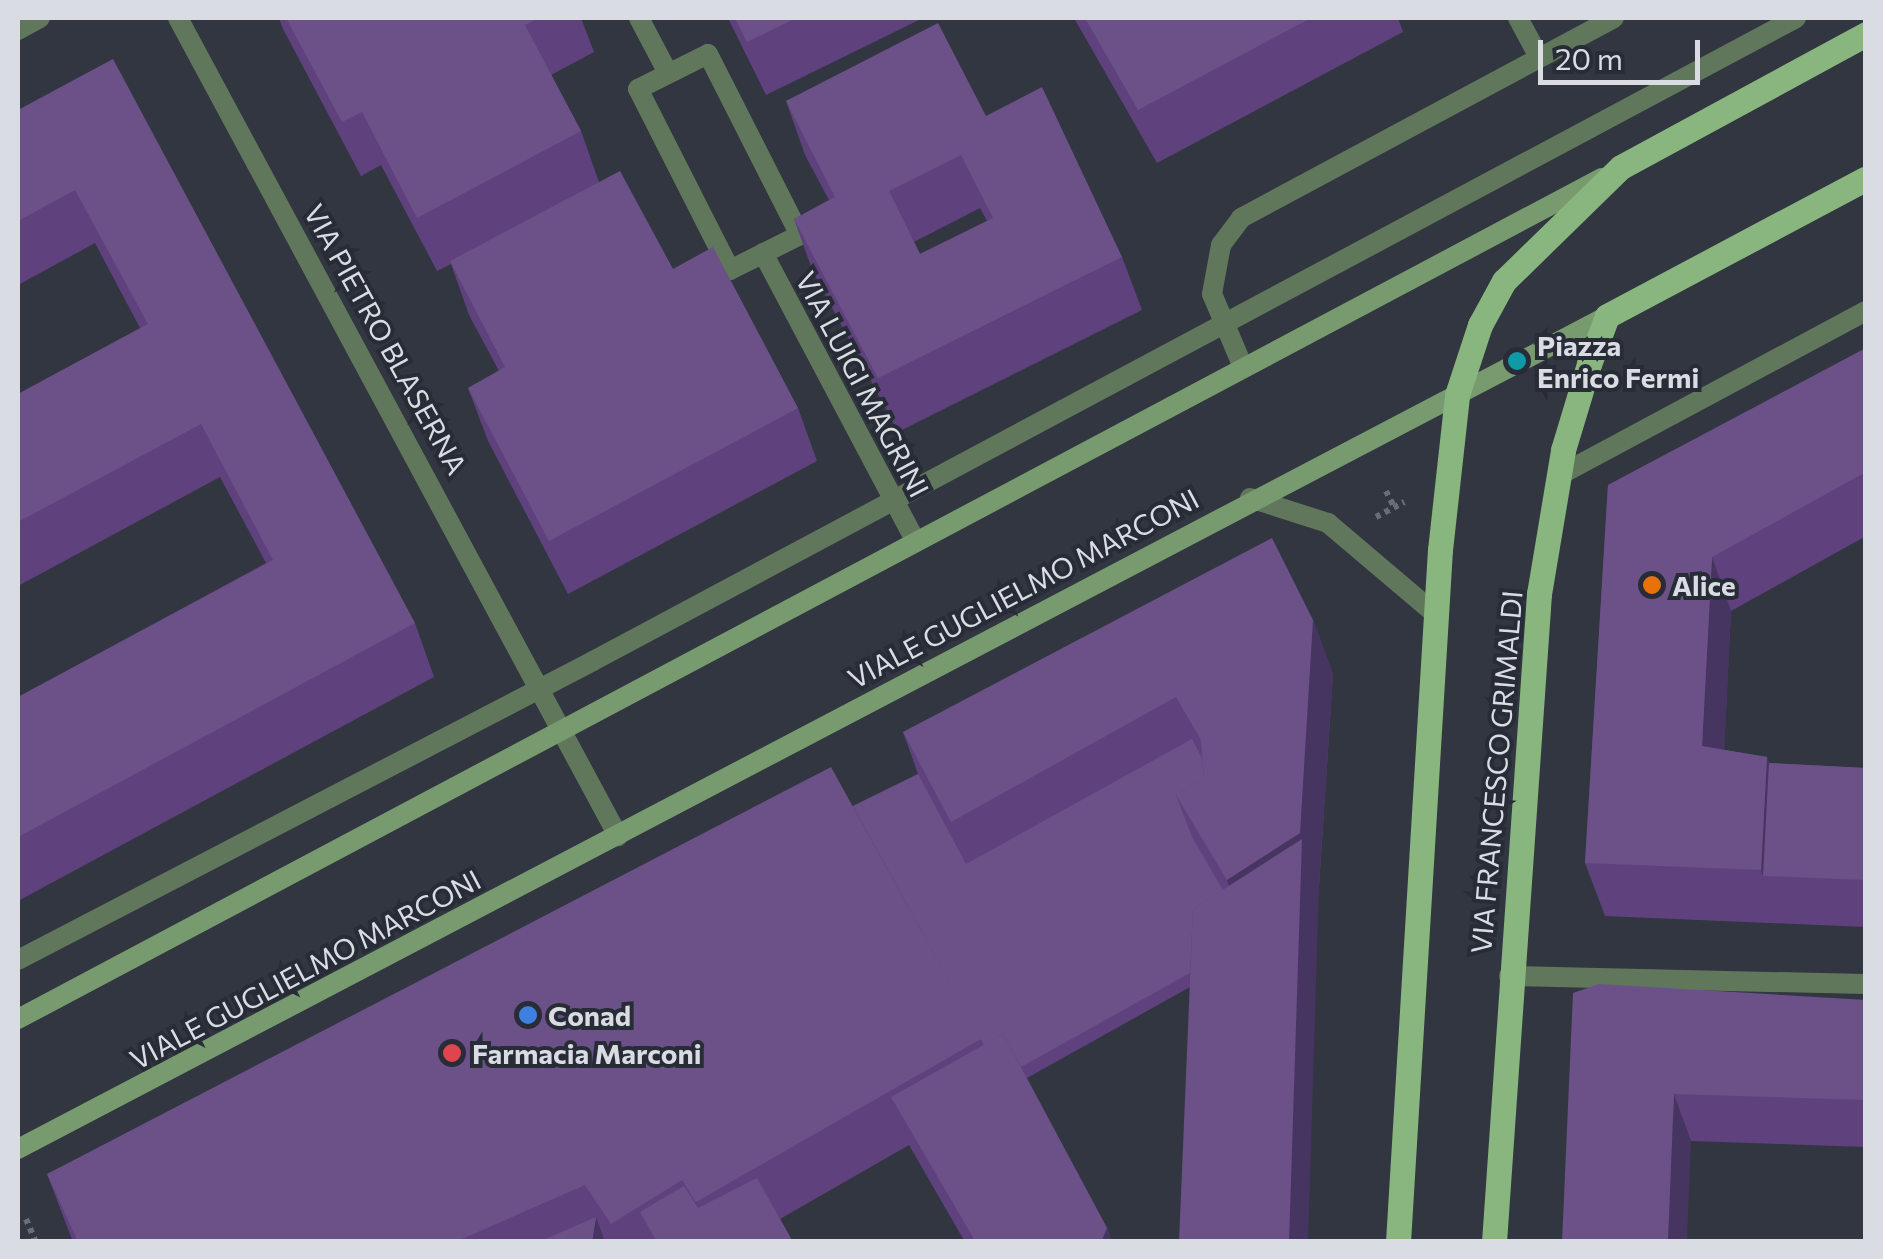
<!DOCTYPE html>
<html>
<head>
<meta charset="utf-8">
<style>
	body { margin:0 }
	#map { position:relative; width:1883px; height:1259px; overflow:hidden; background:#313641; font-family:Commissioner,sans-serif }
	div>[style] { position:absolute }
	.path>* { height:6px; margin-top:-3px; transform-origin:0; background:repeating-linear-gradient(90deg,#696d77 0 5px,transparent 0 10px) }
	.service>* { height:20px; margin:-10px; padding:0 10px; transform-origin:10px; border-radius:10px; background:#60775b }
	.pedestrian>* { height:20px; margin:-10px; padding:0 10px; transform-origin:10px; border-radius:10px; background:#60775b }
	.minor>* { height:20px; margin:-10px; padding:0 10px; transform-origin:10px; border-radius:10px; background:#60775b }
	.secondary>* { height:20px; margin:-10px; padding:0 10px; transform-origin:10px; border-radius:10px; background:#779a6f }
	.primary>* { height:25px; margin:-12.5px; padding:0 12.5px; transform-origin:12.5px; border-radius:12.5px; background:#88b67e }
	.wall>* { inset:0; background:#5f417e }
	.shaded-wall>* { inset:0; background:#473561 }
	.building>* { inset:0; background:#6c5189 }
	.dots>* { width:28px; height:28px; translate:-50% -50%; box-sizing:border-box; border:5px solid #272c36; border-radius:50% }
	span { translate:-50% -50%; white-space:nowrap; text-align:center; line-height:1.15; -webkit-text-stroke:8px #272c36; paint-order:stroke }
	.street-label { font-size:28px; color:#d9dce3 }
	.poi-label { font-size:28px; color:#d9dce3; font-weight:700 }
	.left { translate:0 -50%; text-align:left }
	.frame { position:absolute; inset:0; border:20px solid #d9dce3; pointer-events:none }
	.scale { position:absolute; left:1538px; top:40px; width:162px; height:45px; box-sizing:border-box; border:5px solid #d9dce3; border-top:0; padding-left:12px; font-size:30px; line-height:35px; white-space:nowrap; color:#d9dce3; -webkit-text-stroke:8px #272c36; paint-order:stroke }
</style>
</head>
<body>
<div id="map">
	<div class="path">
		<i style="left:1386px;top:491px;width:18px;rotate:63deg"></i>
		<i style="left:1376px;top:517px;width:32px;rotate:-28deg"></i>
		<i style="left:26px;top:1219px;width:25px;rotate:67deg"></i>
	</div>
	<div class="service">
		<i style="left:18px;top:960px;width:648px;rotate:-27.47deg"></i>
		<i style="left:593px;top:661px;width:1364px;rotate:-28.12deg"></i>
	</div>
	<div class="pedestrian">
		<i style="left:639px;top:18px;width:62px;rotate:62.2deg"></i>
		<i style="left:708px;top:54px;width:203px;rotate:63.1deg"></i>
		<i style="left:800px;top:235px;width:78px;rotate:153.4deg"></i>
		<i style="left:730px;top:270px;width:203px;rotate:-116.9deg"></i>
		<i style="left:638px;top:89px;width:78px;rotate:-26.6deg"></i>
		<i style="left:763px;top:253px;width:325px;rotate:62.1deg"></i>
	</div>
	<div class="minor">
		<i style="left:178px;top:18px;width:929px;rotate:61.72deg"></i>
		<i style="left:1518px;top:18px;width:44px;rotate:61.7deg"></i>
		<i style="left:18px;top:30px;width:25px;rotate:-29deg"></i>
		<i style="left:1243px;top:367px;width:79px;rotate:-113deg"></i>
		<i style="left:1212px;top:294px;width:50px;rotate:-79.6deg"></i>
		<i style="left:1221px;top:245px;width:34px;rotate:-53deg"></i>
		<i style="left:1241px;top:218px;width:423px;rotate:-28.2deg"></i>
		<i style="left:1558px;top:476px;width:349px;rotate:-28.2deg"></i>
		<i style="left:1250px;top:498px;width:82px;rotate:17.8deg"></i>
		<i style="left:1328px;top:523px;width:139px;rotate:40.3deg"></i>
		<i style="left:1509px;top:976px;width:357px;rotate:1.3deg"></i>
	</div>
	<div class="secondary">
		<i style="left:18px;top:1019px;width:1793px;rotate:-27.97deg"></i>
		<i style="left:18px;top:1149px;width:1794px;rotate:-27.66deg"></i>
	</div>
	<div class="primary">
		<i style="left:1398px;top:1242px;width:693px;rotate:-86.53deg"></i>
		<i style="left:1440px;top:550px;width:156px;rotate:-83.7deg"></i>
		<i style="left:1457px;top:395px;width:74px;rotate:-71.8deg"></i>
		<i style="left:1480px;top:325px;width:50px;rotate:-61.4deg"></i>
		<i style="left:1504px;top:281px;width:163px;rotate:-44.3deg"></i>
		<i style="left:1621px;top:167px;width:279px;rotate:-28.5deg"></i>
		<i style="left:1494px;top:1242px;width:650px;rotate:-86.03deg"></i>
		<i style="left:1539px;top:594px;width:146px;rotate:-80.5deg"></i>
		<i style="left:1563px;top:450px;width:90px;rotate:-73.2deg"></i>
		<i style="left:1589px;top:364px;width:51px;rotate:-69.4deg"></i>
		<i style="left:1607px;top:316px;width:293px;rotate:-28deg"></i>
	</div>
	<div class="wall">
		<i style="clip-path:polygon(279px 18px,581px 18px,594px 52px,551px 75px,581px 131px,599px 182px,673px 269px,798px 408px,817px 461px,568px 594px,488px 441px,468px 388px,499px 371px,469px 315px,451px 264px,437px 271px,381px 165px,361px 176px,283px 29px)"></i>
		<i style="clip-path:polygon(728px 18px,923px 18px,766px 95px)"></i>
		<i style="clip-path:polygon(1074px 18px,1398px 18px,1403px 32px,1157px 163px)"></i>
		<i style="clip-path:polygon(evenodd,786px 101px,986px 116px,1122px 257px,1142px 310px,898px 432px,813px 272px,794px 219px,829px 200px,805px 155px,786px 101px,980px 208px,987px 221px,920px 254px,914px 242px,980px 208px)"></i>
		<i style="clip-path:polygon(18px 110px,415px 623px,434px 677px,18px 901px,18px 697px,266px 563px,220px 477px,18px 586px,18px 394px,140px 328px,95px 243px,18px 285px)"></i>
		<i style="clip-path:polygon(1866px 348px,1866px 536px,1731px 611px,1724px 750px,1767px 757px,1769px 763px,1866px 768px,1866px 927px,1605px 916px,1585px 863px,1608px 485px)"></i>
		<i style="clip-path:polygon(1313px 620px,1333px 674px,1319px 887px,1190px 987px,1027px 1078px,1107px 1228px,1112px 1242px,965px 1242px,909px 1145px,780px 1219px,793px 1242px,606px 1242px,604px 1239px,604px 1242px,73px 1242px,47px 1174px,853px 806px,918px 774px,903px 732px)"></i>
		<i style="clip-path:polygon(1573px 993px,1866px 1000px,1866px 1147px,1691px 1141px)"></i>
	</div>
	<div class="shaded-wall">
		<i style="clip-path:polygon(1712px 557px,1731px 611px,1722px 799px,1702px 746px)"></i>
		<i style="clip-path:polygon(1313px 620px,1333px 674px,1319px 887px,1308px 1242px,1289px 1242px,1242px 922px,1227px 880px)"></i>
		<i style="clip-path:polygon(1767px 757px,1787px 810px,1763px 876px,1761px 870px)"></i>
		<i style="clip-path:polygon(1674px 1094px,1691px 1141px,1687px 1242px,1668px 1242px)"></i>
		<i style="clip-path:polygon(596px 1217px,604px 1239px,604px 1242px,592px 1242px)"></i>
		<i style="clip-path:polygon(1107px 1228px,1112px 1242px,1101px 1242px)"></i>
	</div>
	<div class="building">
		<i style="clip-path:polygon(286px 18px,539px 18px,525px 25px,581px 131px,417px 218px,362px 112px,342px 122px)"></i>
		<i style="clip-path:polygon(735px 18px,796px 18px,747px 42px)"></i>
		<i style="clip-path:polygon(1085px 18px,1311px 18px,1138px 110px)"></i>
		<i style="clip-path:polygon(evenodd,938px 23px,986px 116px,1042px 87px,1122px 257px,878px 378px,794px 219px,835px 197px,786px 101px,938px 23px,961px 155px,993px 218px,920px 254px,889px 191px,961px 155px)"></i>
		<i style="clip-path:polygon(113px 59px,415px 623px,18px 837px,18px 697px,273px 560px,201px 424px,18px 522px,18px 394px,148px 324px,75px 190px,18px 221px,18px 110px)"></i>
		<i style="clip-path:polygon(620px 171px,673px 269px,713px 247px,798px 408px,549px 541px,468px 388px,505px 367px,450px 261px)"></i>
		<i style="clip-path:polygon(1866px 348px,1866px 472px,1712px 557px,1702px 746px,1767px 757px,1761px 870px,1585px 863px,1608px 485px)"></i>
		<i style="clip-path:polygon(1272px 538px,1313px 620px,1300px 833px,1227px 880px,1176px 795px,1204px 778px,1201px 740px,1176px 697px,951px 822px,903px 732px)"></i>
		<i style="clip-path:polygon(1192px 739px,1202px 758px,1204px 778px,1176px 795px,1192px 837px,1223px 890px,1193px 909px,1190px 973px,1021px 1067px,1003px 1034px,984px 1045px,853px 806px,918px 774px,966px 864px)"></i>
		<i style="clip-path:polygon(1769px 763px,1866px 768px,1866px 880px,1763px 876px)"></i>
		<i style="clip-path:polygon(831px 767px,981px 1039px,696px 1202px,682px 1180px,611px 1224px,585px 1185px,455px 1242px,78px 1242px,47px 1174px)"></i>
		<i style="clip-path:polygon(1302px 839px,1289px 1242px,1179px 1242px,1193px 909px)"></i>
		<i style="clip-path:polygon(1599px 984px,1866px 1000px,1866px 1100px,1674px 1094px,1668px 1242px,1562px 1242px,1573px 993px)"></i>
		<i style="clip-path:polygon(1003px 1034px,1107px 1228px,1101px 1242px,968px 1242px,974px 1239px,891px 1097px)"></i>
		<i style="clip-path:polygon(757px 1178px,793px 1242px,657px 1242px,640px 1212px,684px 1186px,698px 1208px)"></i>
		<i style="clip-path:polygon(596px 1217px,592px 1242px,539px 1242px)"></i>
	</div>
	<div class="dots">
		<i style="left:1517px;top:361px;background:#0f9aa8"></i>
		<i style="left:1652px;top:585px;background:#e8710a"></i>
		<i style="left:528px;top:1015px;background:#3f7fe0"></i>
		<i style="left:452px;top:1053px;background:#e0444e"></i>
	</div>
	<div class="street-label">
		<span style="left:386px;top:339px;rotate:61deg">VIA PIETRO BLASERNA</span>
		<span style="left:863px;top:384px;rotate:62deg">VIA LUIGI MAGRINI</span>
		<span style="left:1023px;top:588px;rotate:-28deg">VIALE GUGLIELMO MARCONI</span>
		<span style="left:1496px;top:772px;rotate:-85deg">VIA FRANCESCO GRIMALDI</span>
		<span style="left:305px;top:969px;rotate:-28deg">VIALE GUGLIELMO MARCONI</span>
	</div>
	<div class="poi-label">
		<span class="left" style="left:1537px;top:361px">Piazza<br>Enrico Fermi</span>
		<span class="left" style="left:1672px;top:585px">Alice</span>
		<span class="left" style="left:548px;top:1015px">Conad</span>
		<span class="left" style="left:472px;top:1053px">Farmacia Marconi</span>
	</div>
	<div class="frame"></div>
	<div class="scale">20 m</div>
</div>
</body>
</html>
